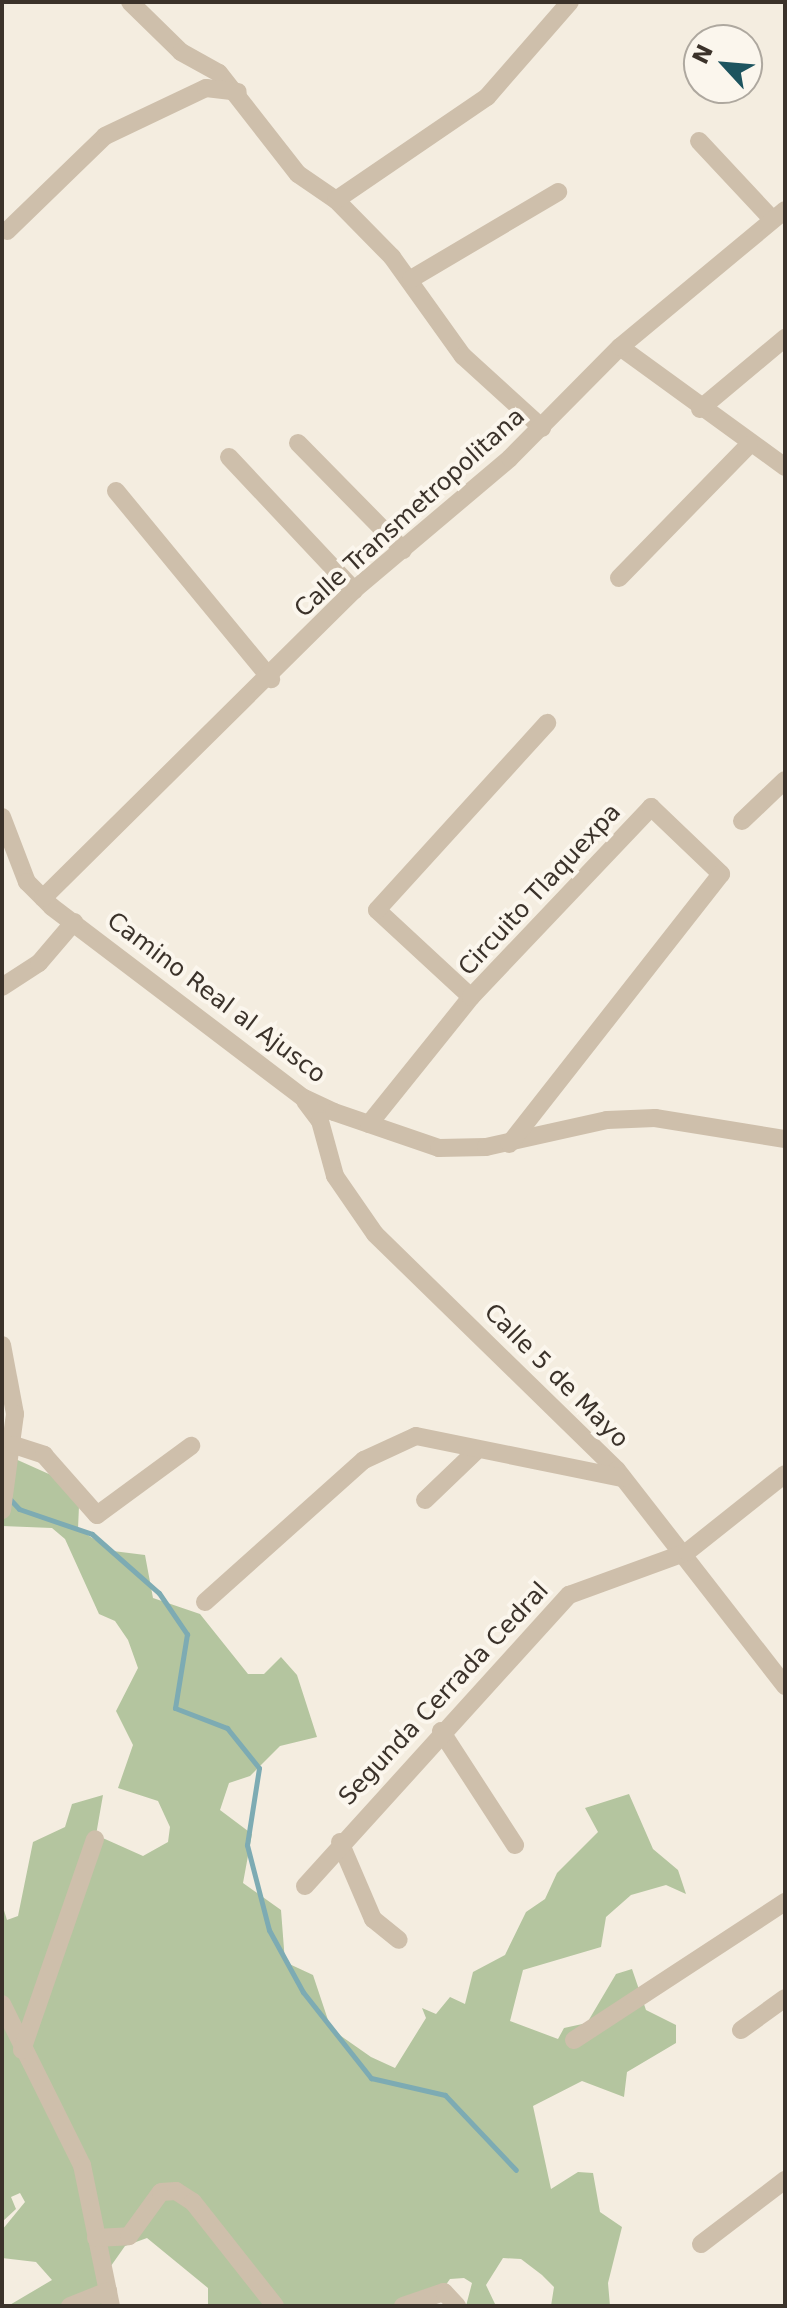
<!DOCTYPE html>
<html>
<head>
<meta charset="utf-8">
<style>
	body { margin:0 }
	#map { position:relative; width:787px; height:2308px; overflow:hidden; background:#f4ede0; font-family:"DejaVu Sans",sans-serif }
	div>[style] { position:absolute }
	.green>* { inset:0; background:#b4c59f }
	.stream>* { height:5px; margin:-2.5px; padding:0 2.5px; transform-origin:2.5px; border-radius:2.5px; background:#7dabb3 }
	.minor>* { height:18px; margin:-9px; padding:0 9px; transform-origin:9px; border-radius:9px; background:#cebfab }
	span { translate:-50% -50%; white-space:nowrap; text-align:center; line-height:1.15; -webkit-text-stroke:8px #fbf6ed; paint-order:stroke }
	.street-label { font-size:24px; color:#3b322a }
	.frame { position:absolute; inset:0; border:4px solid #3b322a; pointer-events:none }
	.north { position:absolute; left:683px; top:24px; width:80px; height:80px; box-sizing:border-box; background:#fbf6ed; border:2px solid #aea89f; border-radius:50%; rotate:296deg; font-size:22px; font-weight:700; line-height:32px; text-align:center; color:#3b322a }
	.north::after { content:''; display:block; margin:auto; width:28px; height:36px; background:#1d545f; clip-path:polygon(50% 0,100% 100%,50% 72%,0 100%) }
</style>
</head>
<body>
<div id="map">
	<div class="green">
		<i style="clip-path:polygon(2px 1453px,60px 1479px,79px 1506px,78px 1529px,113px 1551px,145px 1555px,153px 1598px,200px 1614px,248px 1674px,264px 1674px,281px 1657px,297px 1675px,317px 1737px,280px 1746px,250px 1776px,229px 1783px,220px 1810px,252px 1834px,243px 1883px,281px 1910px,285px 1962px,313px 1975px,331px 2029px,371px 2057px,395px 2068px,426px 2018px,422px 2008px,436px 2014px,450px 1997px,465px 2004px,473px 1972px,505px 1955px,526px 1912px,545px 1899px,557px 1873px,598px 1832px,585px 1808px,629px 1794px,653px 1849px,678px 1870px,686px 1894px,666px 1885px,631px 1895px,606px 1917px,601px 1947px,523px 1970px,510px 2021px,558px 2039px,564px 2028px,587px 2023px,616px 1974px,632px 1969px,646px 2010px,676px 2025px,676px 2043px,627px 2072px,624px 2097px,582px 2081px,533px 2106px,551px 2189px,578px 2172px,593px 2173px,600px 2212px,622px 2227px,608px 2283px,610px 2306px,551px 2306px,554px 2287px,542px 2275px,521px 2259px,503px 2258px,486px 2285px,495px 2304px,484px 2306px,466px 2306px,472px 2283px,464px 2278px,450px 2279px,431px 2306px,208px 2306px,208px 2288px,147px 2238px,125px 2246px,106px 2273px,112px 2306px,8px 2306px,52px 2280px,36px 2262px,2px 2258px,2px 2230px,25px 2202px,20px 2193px,11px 2197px,16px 2209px,2px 2222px,2px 1904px,7px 1920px,18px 1916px,33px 1842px,65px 1827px,72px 1804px,103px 1795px,96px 1835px,143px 1856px,168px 1842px,170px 1827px,158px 1801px,118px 1788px,133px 1745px,116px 1711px,138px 1668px,128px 1640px,115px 1621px,99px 1614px,65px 1539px,52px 1528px,2px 1526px)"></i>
	</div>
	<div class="stream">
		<i style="left:8px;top:1497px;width:16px;rotate:47deg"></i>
		<i style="left:19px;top:1509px;width:77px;rotate:18.9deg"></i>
		<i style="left:92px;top:1534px;width:89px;rotate:41.4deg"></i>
		<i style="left:159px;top:1593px;width:50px;rotate:55.7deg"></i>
		<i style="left:187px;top:1634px;width:75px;rotate:99.2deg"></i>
		<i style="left:175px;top:1708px;width:56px;rotate:21deg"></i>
		<i style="left:227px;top:1728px;width:51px;rotate:51.3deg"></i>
		<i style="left:259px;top:1768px;width:78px;rotate:98.9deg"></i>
		<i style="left:247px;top:1845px;width:88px;rotate:75.5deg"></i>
		<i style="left:269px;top:1930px;width:71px;rotate:61.3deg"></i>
		<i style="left:303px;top:1992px;width:110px;rotate:51.7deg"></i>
		<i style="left:371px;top:2078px;width:76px;rotate:12.9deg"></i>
		<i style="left:445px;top:2095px;width:103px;rotate:46.6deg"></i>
	</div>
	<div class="minor">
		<i style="left:130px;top:2px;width:71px;rotate:44.4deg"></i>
		<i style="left:181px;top:52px;width:43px;rotate:28.9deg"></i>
		<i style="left:219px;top:73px;width:128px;rotate:52deg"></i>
		<i style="left:298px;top:174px;width:46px;rotate:34.4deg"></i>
		<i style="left:336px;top:200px;width:80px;rotate:45.5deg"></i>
		<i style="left:392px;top:257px;width:122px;rotate:54.4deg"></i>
		<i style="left:463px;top:356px;width:107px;rotate:42.3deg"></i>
		<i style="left:699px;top:141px;width:107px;rotate:46.9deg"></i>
		<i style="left:336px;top:200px;width:183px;rotate:-34.3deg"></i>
		<i style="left:487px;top:97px;width:126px;rotate:-48.9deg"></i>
		<i style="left:7px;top:231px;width:136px;rotate:-44.1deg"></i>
		<i style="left:105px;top:136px;width:112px;rotate:-25.4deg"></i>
		<i style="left:206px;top:88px;width:32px;rotate:7deg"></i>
		<i style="left:411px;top:279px;width:171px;rotate:-30.6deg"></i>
		<i style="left:620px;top:347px;width:204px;rotate:36deg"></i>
		<i style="left:700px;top:409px;width:111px;rotate:-39.9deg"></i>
		<i style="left:298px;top:443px;width:150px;rotate:45.5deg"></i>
		<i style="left:229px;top:457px;width:183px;rotate:46.8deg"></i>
		<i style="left:116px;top:491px;width:244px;rotate:50.5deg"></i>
		<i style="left:619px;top:578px;width:186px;rotate:-45.7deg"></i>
		<i style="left:2px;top:817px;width:70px;rotate:69deg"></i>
		<i style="left:27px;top:882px;width:35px;rotate:45deg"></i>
		<i style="left:52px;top:907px;width:316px;rotate:37.2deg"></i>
		<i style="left:304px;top:1098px;width:33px;rotate:25deg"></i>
		<i style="left:334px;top:1112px;width:111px;rotate:18.9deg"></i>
		<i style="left:439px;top:1148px;width:47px;rotate:-1.2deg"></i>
		<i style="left:486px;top:1147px;width:124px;rotate:-12.6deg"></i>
		<i style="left:607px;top:1120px;width:48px;rotate:-2.4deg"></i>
		<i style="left:655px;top:1118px;width:132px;rotate:9.2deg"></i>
		<i style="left:742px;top:821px;width:59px;rotate:-43.6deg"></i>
		<i style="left:43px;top:898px;width:438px;rotate:-44.7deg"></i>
		<i style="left:354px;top:590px;width:204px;rotate:-40.2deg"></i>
		<i style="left:510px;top:458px;width:156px;rotate:-45.3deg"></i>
		<i style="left:620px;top:347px;width:214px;rotate:-39.7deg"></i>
		<i style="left:2px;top:987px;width:44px;rotate:-33deg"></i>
		<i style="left:39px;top:963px;width:54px;rotate:-49.5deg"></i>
		<i style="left:471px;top:997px;width:128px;rotate:-137.2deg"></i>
		<i style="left:377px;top:910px;width:253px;rotate:-47.7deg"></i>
		<i style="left:305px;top:1101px;width:25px;rotate:53deg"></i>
		<i style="left:320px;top:1121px;width:57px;rotate:74.7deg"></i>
		<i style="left:335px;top:1176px;width:70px;rotate:55.4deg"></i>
		<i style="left:375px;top:1234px;width:338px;rotate:44.3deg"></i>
		<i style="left:617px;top:1470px;width:274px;rotate:52.1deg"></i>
		<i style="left:369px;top:1124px;width:163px;rotate:-51.2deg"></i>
		<i style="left:471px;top:997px;width:262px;rotate:-46.5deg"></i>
		<i style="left:651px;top:807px;width:97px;rotate:43.7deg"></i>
		<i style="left:721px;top:874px;width:343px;rotate:128.1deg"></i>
		<i style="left:2px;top:1345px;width:70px;rotate:79.3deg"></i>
		<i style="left:15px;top:1414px;width:97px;rotate:97.7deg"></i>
		<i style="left:14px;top:1445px;width:32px;rotate:18deg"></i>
		<i style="left:44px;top:1455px;width:80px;rotate:48.5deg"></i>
		<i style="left:97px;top:1515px;width:117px;rotate:-36.3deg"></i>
		<i style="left:425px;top:1500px;width:69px;rotate:-43.8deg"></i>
		<i style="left:205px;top:1602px;width:213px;rotate:-41.8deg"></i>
		<i style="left:364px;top:1460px;width:57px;rotate:-24.8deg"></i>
		<i style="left:416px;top:1436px;width:211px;rotate:11.5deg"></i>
		<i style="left:441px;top:1731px;width:136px;rotate:57deg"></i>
		<i style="left:340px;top:1842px;width:84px;rotate:66.8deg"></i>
		<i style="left:373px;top:1919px;width:33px;rotate:39deg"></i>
		<i style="left:305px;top:1886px;width:393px;rotate:-47.8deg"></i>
		<i style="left:569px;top:1595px;width:126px;rotate:-20deg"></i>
		<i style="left:687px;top:1552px;width:125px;rotate:-38.5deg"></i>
		<i style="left:2px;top:2004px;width:180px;rotate:63.6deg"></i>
		<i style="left:82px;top:2165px;width:144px;rotate:78.4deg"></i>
		<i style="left:741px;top:2030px;width:54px;rotate:-36deg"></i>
		<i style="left:574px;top:2040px;width:252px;rotate:-33.2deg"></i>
		<i style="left:22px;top:2050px;width:223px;rotate:-70.9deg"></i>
		<i style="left:96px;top:2238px;width:33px;rotate:-3deg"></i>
		<i style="left:129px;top:2236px;width:54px;rotate:-54deg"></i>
		<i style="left:161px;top:2192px;width:15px;rotate:-4deg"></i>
		<i style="left:176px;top:2191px;width:20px;rotate:33deg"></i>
		<i style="left:193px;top:2202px;width:132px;rotate:51.7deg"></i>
		<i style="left:701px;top:2244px;width:106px;rotate:-37.3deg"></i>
		<i style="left:70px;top:2306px;width:41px;rotate:-21.5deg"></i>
		<i style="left:403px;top:2306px;width:43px;rotate:-18.9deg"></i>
		<i style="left:444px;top:2292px;width:19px;rotate:47deg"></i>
	</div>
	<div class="street-label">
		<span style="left:410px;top:513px;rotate:-42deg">Calle Transmetropolitana</span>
		<span style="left:540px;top:890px;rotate:-47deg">Circuito Tlaquexpa</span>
		<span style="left:216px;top:998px;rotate:37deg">Camino Real al Ajusco</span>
		<span style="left:556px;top:1376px;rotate:45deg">Calle 5 de Mayo</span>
		<span style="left:444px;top:1694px;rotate:-47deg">Segunda Cerrada Cedral</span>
	</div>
	<div class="frame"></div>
	<div class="north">N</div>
</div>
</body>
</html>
